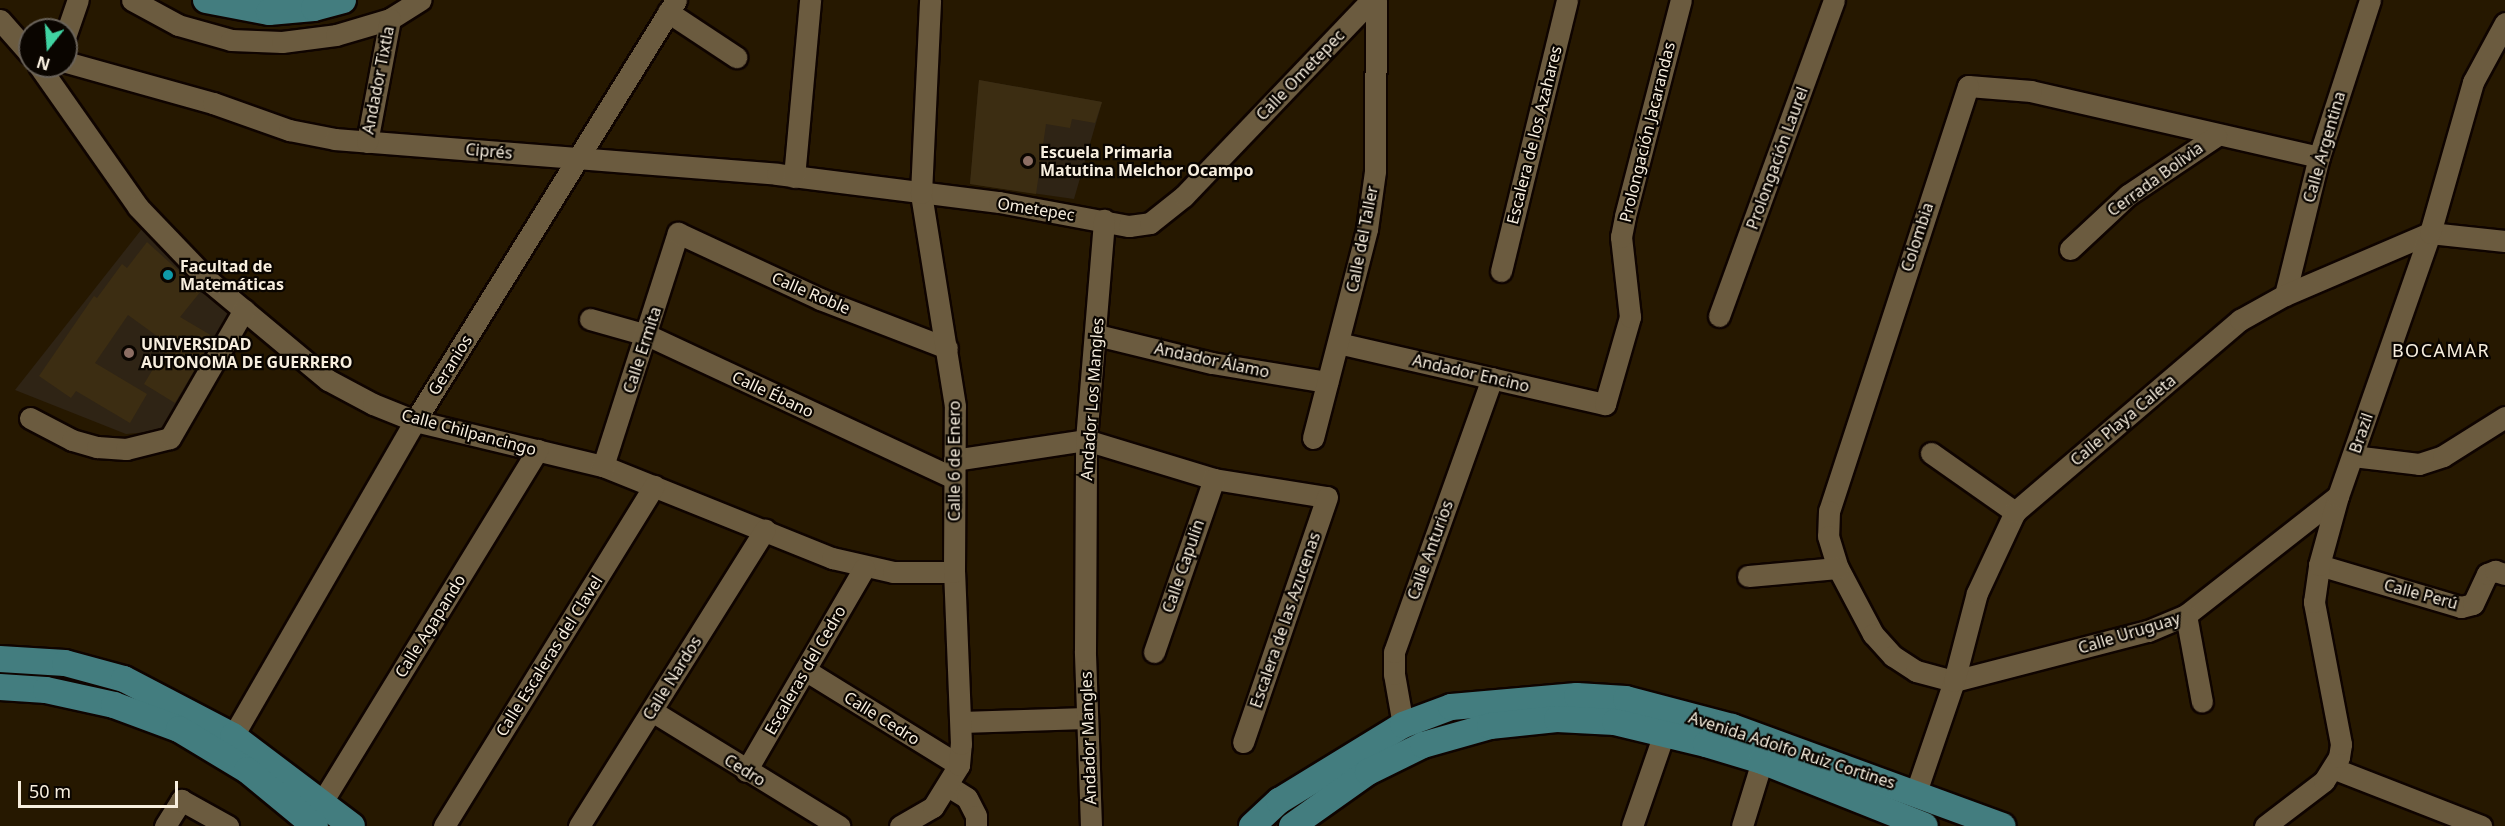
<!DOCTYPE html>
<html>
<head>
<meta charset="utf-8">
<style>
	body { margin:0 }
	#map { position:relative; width:2505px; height:826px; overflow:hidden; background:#261800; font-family:"Noto Sans",sans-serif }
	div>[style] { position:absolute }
	.education>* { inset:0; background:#2f2415 }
	.building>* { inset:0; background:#3c2d12 }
	.roads { filter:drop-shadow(2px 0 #0f0400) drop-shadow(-2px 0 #0f0400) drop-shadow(0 2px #0f0400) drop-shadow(0 -2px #0f0400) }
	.minor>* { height:21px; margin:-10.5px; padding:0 10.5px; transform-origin:10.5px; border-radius:10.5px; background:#6b5b3f }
	.major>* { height:26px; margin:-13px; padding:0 13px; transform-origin:13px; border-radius:13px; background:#437d7f }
	.dots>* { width:16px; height:16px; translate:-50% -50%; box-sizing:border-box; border:3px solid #0a0500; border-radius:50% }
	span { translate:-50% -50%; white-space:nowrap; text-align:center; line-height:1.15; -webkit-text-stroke:4.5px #0a0500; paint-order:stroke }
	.street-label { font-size:16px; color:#f7eede }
	.poi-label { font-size:16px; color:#f7eede; font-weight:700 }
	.left { translate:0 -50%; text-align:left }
	.neighbourhood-label { font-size:18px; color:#f7eede; letter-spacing:1.5px }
	.north { position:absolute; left:18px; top:18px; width:60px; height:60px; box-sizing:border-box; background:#0a0500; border:2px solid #696259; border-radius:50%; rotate:197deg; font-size:16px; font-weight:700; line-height:24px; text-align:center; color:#f7eede }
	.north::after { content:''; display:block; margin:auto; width:21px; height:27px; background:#40d4a2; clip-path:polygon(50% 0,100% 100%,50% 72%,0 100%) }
	.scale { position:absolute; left:18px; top:781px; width:160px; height:27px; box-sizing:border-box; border:3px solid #f7eede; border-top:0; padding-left:8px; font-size:18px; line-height:21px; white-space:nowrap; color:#f7eede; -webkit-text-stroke:4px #0a0500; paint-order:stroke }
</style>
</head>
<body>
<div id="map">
	<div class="education">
		<i style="clip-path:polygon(979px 80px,1102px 102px,1074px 199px,970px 184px)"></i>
		<i style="clip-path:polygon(145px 225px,236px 316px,171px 430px,126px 434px,15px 390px)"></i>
	</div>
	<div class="building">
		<i style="clip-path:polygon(979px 80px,1102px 102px,1095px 123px,1072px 119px,1070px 128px,1046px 124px,1036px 194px,970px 184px)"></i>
		<i style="clip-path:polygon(147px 242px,201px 291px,180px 317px,214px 337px,175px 403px,144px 384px,168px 344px,128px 315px,95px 363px,147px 394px,130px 423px,76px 391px,71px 398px,39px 376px,94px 296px,97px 298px,122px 264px,127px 268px)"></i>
	</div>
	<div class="roads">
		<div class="minor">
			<i style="left:132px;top:0;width:52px;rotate:28.5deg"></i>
			<i style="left:178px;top:25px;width:55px;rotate:15.8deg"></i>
			<i style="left:231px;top:40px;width:51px;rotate:2.2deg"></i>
			<i style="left:282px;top:42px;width:54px;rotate:-7.4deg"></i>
			<i style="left:336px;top:35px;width:56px;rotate:-16.5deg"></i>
			<i style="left:390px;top:19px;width:36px;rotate:-32deg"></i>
			<i style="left:668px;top:12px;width:82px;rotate:33.5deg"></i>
			<i style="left:0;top:20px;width:45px;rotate:48.6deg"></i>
			<i style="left:66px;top:34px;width:36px;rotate:-71deg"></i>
			<i style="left:66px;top:62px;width:153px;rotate:15.6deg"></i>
			<i style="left:213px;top:103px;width:81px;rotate:19.6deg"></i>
			<i style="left:289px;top:130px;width:47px;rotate:11.1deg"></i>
			<i style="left:335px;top:139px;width:443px;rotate:4.5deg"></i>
			<i style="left:777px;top:174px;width:224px;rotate:7.2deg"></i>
			<i style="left:999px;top:202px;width:132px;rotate:10.5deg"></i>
			<i style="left:1129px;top:226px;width:21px;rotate:-8deg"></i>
			<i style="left:1150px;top:223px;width:43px;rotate:-38.5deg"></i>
			<i style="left:1184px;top:196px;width:271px;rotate:-46.3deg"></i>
			<i style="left:39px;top:66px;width:172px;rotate:54.9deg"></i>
			<i style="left:138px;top:207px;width:103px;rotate:46.2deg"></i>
			<i style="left:209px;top:281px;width:155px;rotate:39.8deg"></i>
			<i style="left:328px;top:380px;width:51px;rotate:28.1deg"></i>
			<i style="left:373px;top:404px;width:45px;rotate:22deg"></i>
			<i style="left:415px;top:421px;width:193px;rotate:13.5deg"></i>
			<i style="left:603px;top:466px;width:247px;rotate:21.9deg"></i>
			<i style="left:832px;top:558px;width:63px;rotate:12.9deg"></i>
			<i style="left:893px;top:572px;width:61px"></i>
			<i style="left:367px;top:142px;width:125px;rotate:-79.4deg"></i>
			<i style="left:2319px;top:157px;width:295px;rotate:-167.1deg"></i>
			<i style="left:2031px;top:91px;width:63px;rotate:-175.5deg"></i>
			<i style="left:1968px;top:86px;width:447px;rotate:108.1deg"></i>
			<i style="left:1829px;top:511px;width:25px;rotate:92deg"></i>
			<i style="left:1828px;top:536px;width:34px;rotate:73deg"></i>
			<i style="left:1838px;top:568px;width:75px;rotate:62.1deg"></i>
			<i style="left:1873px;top:634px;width:30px;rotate:48deg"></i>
			<i style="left:1893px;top:656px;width:27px;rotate:33deg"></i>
			<i style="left:1916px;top:671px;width:39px;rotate:15deg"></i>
			<i style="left:1954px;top:681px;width:200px;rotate:-14.5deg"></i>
			<i style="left:2148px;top:631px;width:41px;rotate:-22.8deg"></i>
			<i style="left:2186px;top:615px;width:193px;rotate:-38.1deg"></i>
			<i style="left:794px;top:177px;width:178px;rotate:-84.8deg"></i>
			<i style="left:2070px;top:249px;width:79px;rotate:-43deg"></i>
			<i style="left:2128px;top:195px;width:106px;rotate:-33.8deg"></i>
			<i style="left:1501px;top:271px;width:279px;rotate:-76.3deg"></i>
			<i style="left:2285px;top:295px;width:142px;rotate:-76.2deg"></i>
			<i style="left:2319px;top:157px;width:165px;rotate:-72deg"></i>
			<i style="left:1719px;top:316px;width:336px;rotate:-70deg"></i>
			<i style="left:590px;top:319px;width:59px;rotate:15.7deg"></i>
			<i style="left:647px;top:335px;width:338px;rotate:25deg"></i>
			<i style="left:1097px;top:335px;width:118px;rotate:13.7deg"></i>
			<i style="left:1212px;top:363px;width:117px;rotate:9.4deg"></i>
			<i style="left:1338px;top:343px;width:274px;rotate:12.9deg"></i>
			<i style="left:1605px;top:404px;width:91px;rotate:-74deg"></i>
			<i style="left:1630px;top:317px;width:81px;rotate:-96.4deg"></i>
			<i style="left:1621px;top:237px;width:21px;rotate:-79deg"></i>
			<i style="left:1625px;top:216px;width:223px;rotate:-75.5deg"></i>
			<i style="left:30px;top:418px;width:47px;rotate:27.6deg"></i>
			<i style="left:72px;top:440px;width:26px;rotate:16deg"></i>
			<i style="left:97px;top:447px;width:29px;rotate:4deg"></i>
			<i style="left:126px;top:449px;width:45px;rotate:-14deg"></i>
			<i style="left:170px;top:438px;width:148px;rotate:-60deg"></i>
			<i style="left:1313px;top:438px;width:216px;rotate:-75.5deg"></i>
			<i style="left:1367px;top:229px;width:59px;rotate:-82.1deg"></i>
			<i style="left:1375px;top:171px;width:171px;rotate:-89.7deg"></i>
			<i style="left:1931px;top:453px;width:103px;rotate:35.1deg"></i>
			<i style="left:2353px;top:456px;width:66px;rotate:6.9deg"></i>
			<i style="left:2419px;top:464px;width:25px;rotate:-18deg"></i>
			<i style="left:2443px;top:456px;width:73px;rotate:-32.2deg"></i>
			<i style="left:954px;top:460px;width:134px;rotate:-8.6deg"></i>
			<i style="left:1086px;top:440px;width:134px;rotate:16.9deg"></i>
			<i style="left:1214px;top:479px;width:114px;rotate:9.1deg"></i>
			<i style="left:1327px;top:497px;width:259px;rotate:108.9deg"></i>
			<i style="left:603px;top:466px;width:245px;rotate:-72.2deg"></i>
			<i style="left:678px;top:233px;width:157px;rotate:24.9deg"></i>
			<i style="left:820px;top:299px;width:136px;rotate:21.1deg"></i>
			<i style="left:2319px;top:565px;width:148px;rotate:16.5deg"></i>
			<i style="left:2461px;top:607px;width:12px;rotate:-14deg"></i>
			<i style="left:2473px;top:604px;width:33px;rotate:-65deg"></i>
			<i style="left:2487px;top:574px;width:9px;rotate:-21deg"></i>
			<i style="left:2495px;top:571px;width:10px;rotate:17deg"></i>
			<i style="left:1748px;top:576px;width:90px;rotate:-5.1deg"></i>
			<i style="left:2186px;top:615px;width:88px;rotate:79.6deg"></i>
			<i style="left:1154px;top:652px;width:183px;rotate:-70.9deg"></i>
			<i style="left:805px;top:670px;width:181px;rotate:31.7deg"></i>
			<i style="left:652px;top:711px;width:220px;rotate:31.6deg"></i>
			<i style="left:961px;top:722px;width:125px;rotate:-1.8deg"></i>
			<i style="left:1403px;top:725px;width:52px;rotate:-100deg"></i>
			<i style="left:1394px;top:674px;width:22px;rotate:-90deg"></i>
			<i style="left:1394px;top:652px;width:291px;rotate:-70.3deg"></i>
			<i style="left:233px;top:736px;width:364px;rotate:-60deg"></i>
			<i style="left:415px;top:421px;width:495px;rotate:-58.2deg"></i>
			<i style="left:2335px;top:769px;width:157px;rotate:21.3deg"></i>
			<i style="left:746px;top:771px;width:235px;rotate:-59.8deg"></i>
			<i style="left:948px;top:786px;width:22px;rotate:32deg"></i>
			<i style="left:967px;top:798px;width:20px;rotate:63deg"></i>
			<i style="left:976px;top:816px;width:10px;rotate:90deg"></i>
			<i style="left:1916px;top:792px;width:117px;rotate:-71.1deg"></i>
			<i style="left:1954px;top:681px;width:91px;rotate:-75.4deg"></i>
			<i style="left:1977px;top:593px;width:89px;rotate:-64.9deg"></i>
			<i style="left:2015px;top:512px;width:296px;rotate:-40.5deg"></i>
			<i style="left:2240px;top:320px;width:51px;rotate:-29.1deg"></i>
			<i style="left:2285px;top:295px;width:158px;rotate:-23.2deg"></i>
			<i style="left:2430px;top:233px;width:75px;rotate:6.1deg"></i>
			<i style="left:322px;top:802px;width:413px;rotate:-58.5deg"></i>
			<i style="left:165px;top:826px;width:31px;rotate:-58deg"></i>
			<i style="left:181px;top:800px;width:54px;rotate:29deg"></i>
			<i style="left:444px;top:826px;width:400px;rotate:-58.3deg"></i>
			<i style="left:579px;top:826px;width:350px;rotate:-57.9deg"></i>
			<i style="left:900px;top:826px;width:38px;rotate:-30deg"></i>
			<i style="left:933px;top:807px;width:49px;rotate:-58.2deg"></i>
			<i style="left:959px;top:765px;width:21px;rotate:-85deg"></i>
			<i style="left:961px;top:744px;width:172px;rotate:-92.3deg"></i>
			<i style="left:954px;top:572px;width:166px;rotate:-89.7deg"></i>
			<i style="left:955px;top:406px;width:216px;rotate:-99.1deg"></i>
			<i style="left:921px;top:193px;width:193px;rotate:-87.3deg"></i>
			<i style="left:1091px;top:826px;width:175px;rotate:-92deg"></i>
			<i style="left:1085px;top:651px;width:211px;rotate:-89.7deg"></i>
			<i style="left:1086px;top:440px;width:221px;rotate:-85.3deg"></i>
			<i style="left:1632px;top:826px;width:113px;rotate:-70.9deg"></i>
			<i style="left:1742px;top:826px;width:68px;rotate:-72.9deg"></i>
			<i style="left:2265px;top:826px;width:74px;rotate:-37.3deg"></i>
			<i style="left:2324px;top:781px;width:28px;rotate:-58deg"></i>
			<i style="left:2339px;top:757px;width:13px;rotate:-81deg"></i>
			<i style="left:2341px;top:744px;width:145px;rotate:-100.8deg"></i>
			<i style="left:2314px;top:602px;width:37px;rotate:-82deg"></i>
			<i style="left:2319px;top:565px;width:72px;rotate:-74.6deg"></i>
			<i style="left:2338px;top:496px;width:279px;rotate:-70.7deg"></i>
			<i style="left:2430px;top:233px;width:157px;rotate:-74.1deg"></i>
			<i style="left:2473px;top:82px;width:67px;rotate:-61.5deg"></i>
		</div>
		<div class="major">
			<i style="left:206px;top:0;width:64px;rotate:10.8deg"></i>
			<i style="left:269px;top:12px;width:45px;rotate:-5.1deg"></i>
			<i style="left:314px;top:8px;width:30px;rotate:-15deg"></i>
			<i style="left:0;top:659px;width:65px;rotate:3.5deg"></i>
			<i style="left:65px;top:663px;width:61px;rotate:15.2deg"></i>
			<i style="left:124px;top:679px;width:123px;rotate:27.6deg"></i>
			<i style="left:233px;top:736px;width:149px;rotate:37.1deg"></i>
			<i style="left:0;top:687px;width:46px;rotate:3.7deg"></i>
			<i style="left:46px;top:690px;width:70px;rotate:12.4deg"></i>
			<i style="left:114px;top:705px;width:69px;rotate:20.3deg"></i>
			<i style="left:179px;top:729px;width:79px;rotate:31.1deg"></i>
			<i style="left:247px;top:770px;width:88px;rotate:39.5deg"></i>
			<i style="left:1252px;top:826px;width:37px;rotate:-43deg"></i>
			<i style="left:1279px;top:801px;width:145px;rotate:-31.5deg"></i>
			<i style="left:1403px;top:725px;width:51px;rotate:-20.6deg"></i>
			<i style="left:1451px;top:707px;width:126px;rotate:-5deg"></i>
			<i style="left:1577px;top:696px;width:49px;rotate:3.5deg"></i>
			<i style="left:1626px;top:699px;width:110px;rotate:14.8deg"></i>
			<i style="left:1732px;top:727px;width:288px;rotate:20.1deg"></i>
			<i style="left:1292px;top:826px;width:93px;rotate:-35.4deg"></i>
			<i style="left:1368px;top:772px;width:61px;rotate:-26.1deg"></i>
			<i style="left:1423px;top:745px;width:70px;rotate:-15.8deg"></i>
			<i style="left:1490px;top:726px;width:67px;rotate:-6deg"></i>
			<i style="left:1557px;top:719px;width:58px;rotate:3deg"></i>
			<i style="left:1615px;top:722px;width:94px;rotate:13.6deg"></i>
			<i style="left:1706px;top:744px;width:59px;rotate:16.9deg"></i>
			<i style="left:1762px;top:761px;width:175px;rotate:21.7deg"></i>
		</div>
	</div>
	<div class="dots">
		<i style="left:1028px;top:161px;background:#8d6e63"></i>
		<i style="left:168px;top:275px;background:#0f9aa8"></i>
		<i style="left:129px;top:353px;background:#8d6e63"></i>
	</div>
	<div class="street-label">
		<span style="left:1300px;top:75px;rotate:-46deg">Calle Ometepec</span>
		<span style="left:378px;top:80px;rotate:-79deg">Andador Tixtla</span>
		<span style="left:1647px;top:132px;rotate:-76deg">Prolongación Jacarandas</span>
		<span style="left:1534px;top:135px;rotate:-76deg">Escalera de los Azahares</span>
		<span style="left:2324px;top:147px;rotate:-74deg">Calle Argentina</span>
		<span style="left:489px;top:151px;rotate:5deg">Ciprés</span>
		<span style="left:1777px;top:158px;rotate:-70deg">Prolongación Laurel</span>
		<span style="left:2155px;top:179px;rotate:-36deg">Cerrada Bolivia</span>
		<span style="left:1036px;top:209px;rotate:9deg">Ometepec</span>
		<span style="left:1917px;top:237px;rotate:-72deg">Colombia</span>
		<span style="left:1362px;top:239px;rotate:-79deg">Calle del Taller</span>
		<span style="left:811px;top:293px;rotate:23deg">Calle Roble</span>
		<span style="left:642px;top:350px;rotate:-72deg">Calle Ermita</span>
		<span style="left:1212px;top:360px;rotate:12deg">Andador Álamo</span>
		<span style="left:450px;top:365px;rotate:-58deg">Geranios</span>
		<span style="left:1471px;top:373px;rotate:13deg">Andador Encino</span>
		<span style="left:773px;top:394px;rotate:25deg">Calle Ébano</span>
		<span style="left:1092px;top:399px;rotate:-86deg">Andador Los Mangles</span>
		<span style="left:2123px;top:420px;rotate:-40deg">Calle Playa Caleta</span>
		<span style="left:469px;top:432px;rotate:15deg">Calle Chilpancingo</span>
		<span style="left:2361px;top:433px;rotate:-71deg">Brazil</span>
		<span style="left:954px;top:461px;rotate:-90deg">Calle 6 de Enero</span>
		<span style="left:1430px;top:550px;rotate:-70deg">Calle Anturios</span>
		<span style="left:1183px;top:566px;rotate:-71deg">Calle Capulín</span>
		<span style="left:2421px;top:594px;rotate:15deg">Calle Perú</span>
		<span style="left:1285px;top:620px;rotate:-71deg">Escalera de las Azucenas</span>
		<span style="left:430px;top:626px;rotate:-58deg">Calle Agapando</span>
		<span style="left:2129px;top:633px;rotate:-17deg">Calle Uruguay</span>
		<span style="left:549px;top:656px;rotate:-58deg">Calle Escaleras del Clavel</span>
		<span style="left:805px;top:670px;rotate:-60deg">Escaleras del Cedro</span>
		<span style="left:672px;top:678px;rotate:-58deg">Calle Nardos</span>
		<span style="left:882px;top:718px;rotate:32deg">Calle Cedro</span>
		<span style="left:1088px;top:738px;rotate:-92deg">Andador Mangles</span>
		<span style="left:1792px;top:750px;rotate:18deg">Avenida Adolfo Ruiz Cortines</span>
		<span style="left:745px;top:770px;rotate:32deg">Cedro</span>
	</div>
	<div class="poi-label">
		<span class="left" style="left:1040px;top:161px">Escuela Primaria<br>Matutina Melchor Ocampo</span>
		<span class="left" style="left:180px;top:275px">Facultad de<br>Matemáticas</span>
		<span class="left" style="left:141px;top:353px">UNIVERSIDAD<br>AUTONOMA DE GUERRERO</span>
	</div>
	<div class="neighbourhood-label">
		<span style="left:2441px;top:350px">BOCAMAR</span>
	</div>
	<div class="north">N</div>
	<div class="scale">50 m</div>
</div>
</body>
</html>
